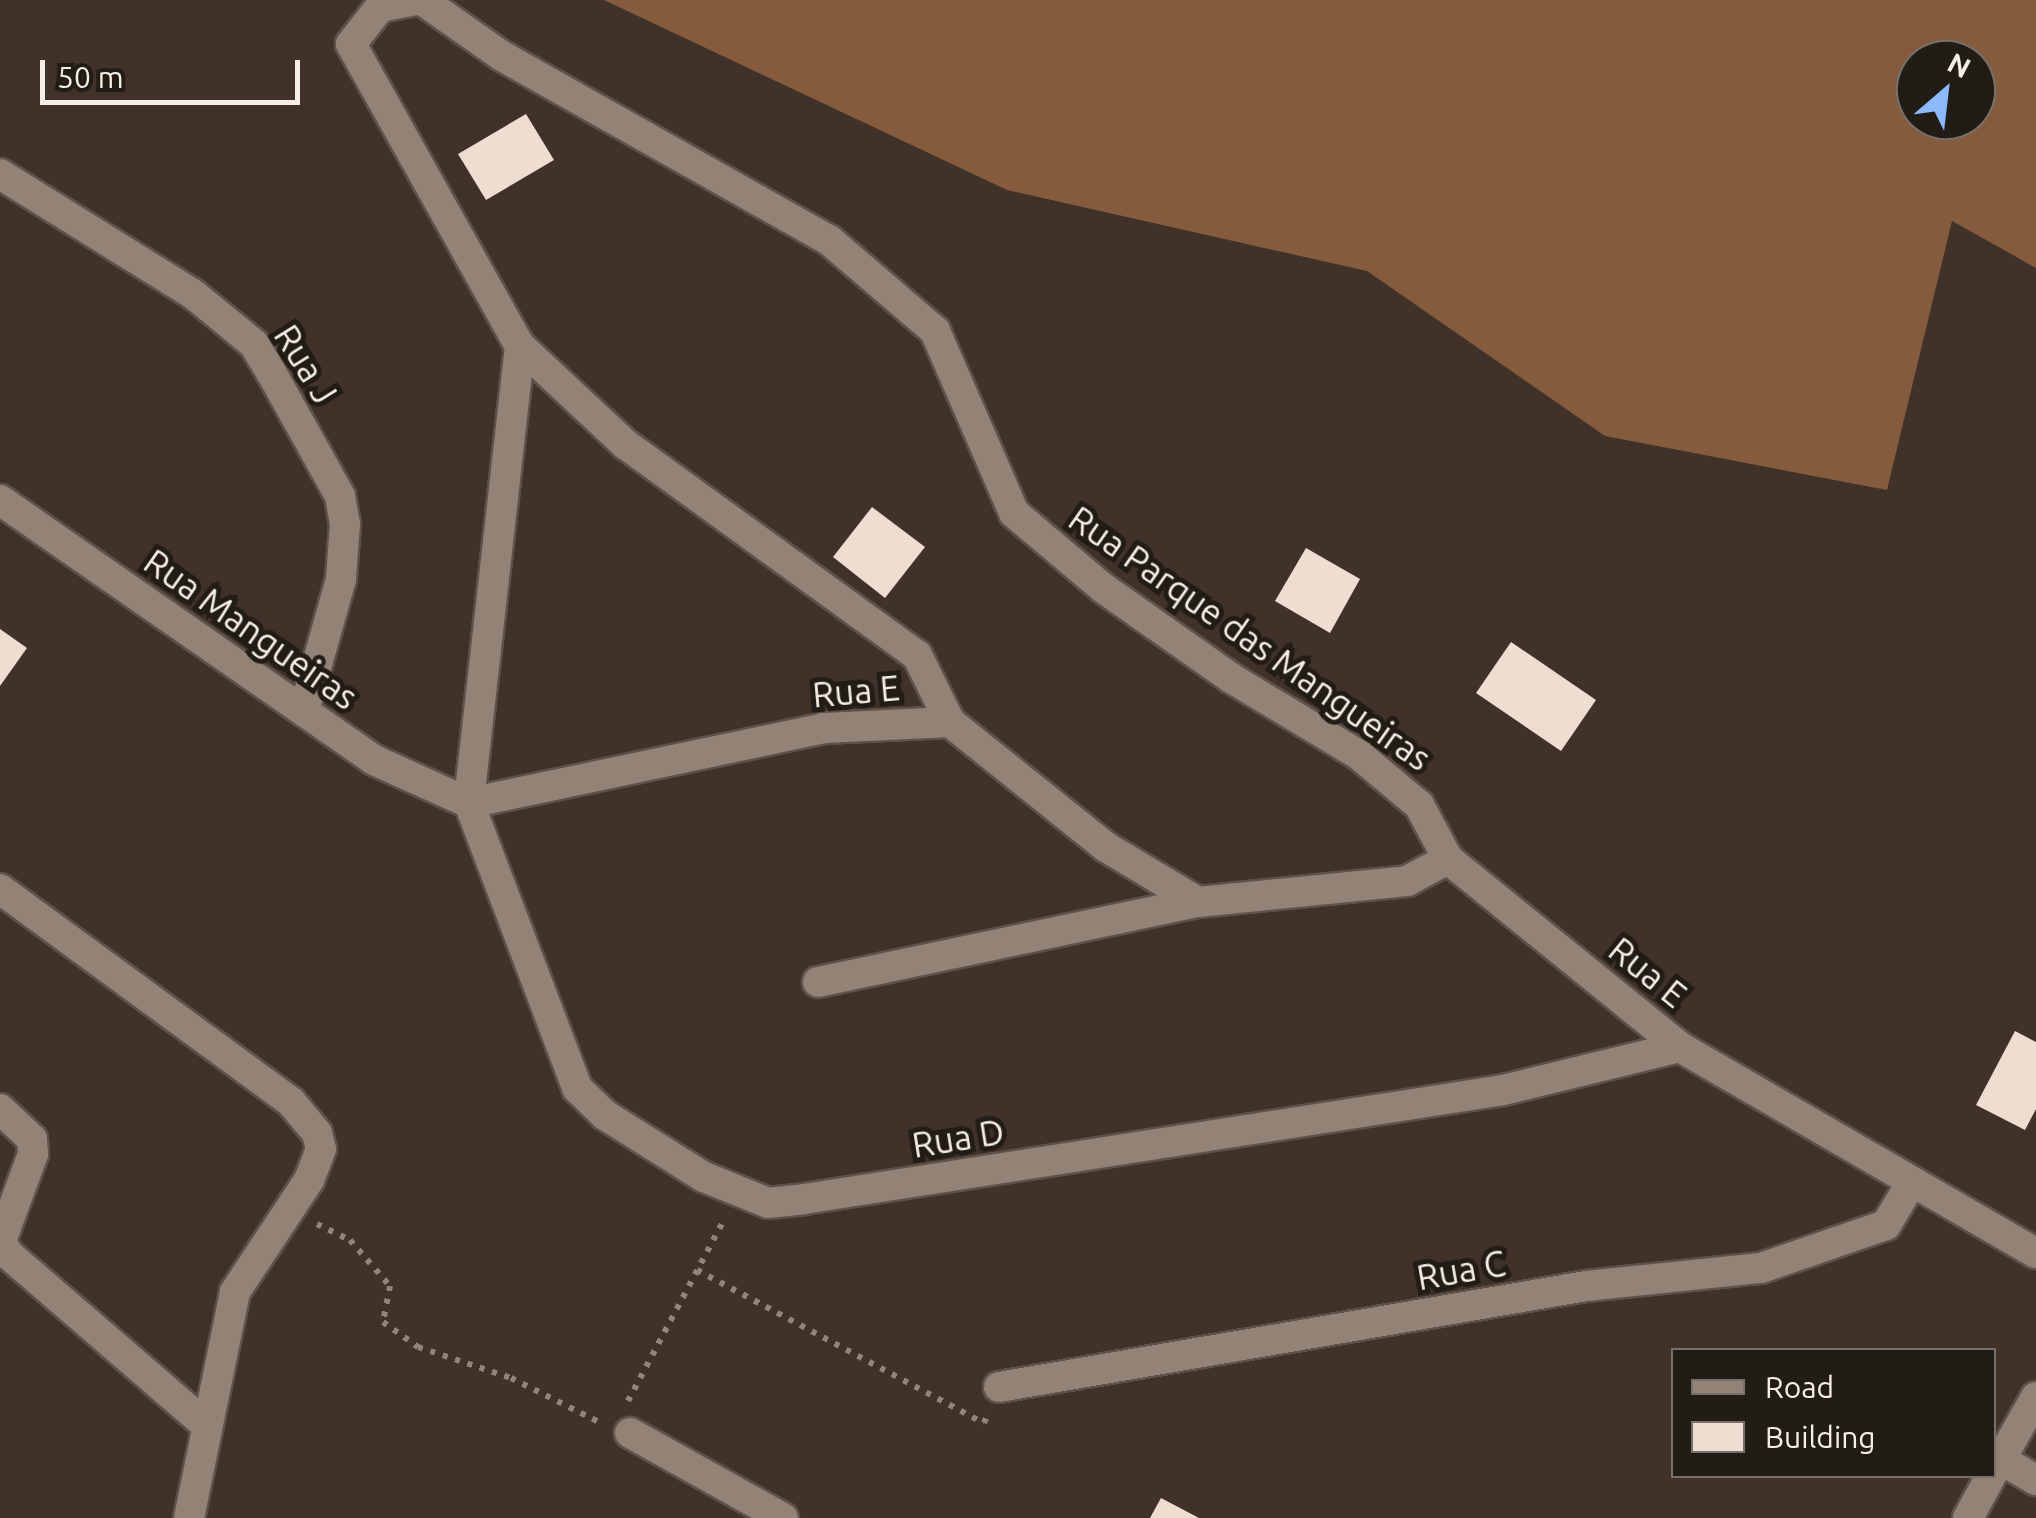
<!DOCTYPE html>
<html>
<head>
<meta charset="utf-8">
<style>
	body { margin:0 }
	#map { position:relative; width:2036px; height:1518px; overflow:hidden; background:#403228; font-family:Ubuntu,sans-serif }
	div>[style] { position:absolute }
	.forest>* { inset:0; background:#845b3c }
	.building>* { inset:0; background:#f0ddd1 }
	.path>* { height:6px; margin-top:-3px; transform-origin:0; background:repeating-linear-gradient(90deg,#90847c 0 5px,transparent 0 13px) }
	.roads { filter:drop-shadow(2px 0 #5d5149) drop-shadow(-2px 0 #5d5149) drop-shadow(0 2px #5d5149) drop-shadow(0 -2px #5d5149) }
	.street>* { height:30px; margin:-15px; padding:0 15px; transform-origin:15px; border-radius:15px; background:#938377 }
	span { translate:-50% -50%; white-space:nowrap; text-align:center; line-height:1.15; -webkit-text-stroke:10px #221c17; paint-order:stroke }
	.street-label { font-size:35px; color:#f7eee8 }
	.legend { position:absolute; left:1671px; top:1348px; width:325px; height:130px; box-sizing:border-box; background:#221c17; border:2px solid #77706b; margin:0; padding:12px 18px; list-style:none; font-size:30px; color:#f7eee8 }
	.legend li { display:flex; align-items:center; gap:20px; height:50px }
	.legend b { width:50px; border:2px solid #77706b }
	.north { position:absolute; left:1896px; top:40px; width:100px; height:100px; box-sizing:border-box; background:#221c17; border:2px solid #77706b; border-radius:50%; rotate:28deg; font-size:28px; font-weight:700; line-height:40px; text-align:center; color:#f7eee8 }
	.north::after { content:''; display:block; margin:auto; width:35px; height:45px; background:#8bb9fc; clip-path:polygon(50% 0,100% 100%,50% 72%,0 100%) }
	.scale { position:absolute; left:40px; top:60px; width:260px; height:45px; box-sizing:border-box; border:5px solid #f7eee8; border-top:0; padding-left:12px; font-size:30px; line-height:35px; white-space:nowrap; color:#f7eee8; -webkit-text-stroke:8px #221c17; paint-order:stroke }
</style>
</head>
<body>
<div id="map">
	<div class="forest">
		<i style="clip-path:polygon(evenodd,604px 0,2036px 0,2036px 268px,1952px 221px,1887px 490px,1605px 436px,1367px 271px,1007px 190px,604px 0,1916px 60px,1976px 60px,1976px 120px,1916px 120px,1916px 60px)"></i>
	</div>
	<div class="building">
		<i style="clip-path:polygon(526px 114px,554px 160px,486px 200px,458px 154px)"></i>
		<i style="clip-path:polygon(872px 507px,925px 547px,885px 598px,833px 557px)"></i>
		<i style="clip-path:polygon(1306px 548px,1360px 579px,1330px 633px,1275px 601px)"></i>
		<i style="clip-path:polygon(0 629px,27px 648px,0 686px)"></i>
		<i style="clip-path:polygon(1511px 642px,1596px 700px,1561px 751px,1476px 693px)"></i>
		<i style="clip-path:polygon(2015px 1031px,2036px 1042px,2036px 1109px,2025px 1130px,1976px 1105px)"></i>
		<i style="clip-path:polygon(1161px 1498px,1199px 1518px,1150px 1518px)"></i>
	</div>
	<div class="path">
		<i style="left:317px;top:1224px;width:37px;rotate:26deg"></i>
		<i style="left:350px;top:1240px;width:61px;rotate:49deg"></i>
		<i style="left:390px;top:1286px;width:37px;rotate:101deg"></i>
		<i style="left:383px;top:1322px;width:43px;rotate:35.5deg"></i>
		<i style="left:418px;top:1347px;width:98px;rotate:18.4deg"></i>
		<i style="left:511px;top:1378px;width:103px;rotate:26.6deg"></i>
		<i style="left:697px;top:1270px;width:325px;rotate:28.1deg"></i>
		<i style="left:984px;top:1423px;width:13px;rotate:-67deg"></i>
		<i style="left:628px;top:1401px;width:207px;rotate:-62.1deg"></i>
	</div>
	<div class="roads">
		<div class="street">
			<i style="left:416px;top:0;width:37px;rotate:169deg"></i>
			<i style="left:380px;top:7px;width:47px;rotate:128.1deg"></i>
			<i style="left:351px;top:44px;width:346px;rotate:60.8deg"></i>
			<i style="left:520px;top:346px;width:144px;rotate:43deg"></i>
			<i style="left:625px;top:444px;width:360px;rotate:35.9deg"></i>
			<i style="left:917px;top:655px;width:75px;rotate:63.8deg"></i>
			<i style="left:422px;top:0;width:98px;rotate:35deg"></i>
			<i style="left:502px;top:56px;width:375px;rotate:29.4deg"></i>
			<i style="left:829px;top:240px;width:140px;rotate:40.6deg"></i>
			<i style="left:935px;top:331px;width:198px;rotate:66.5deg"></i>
			<i style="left:1014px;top:513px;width:116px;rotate:40.1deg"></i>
			<i style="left:1103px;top:588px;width:156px;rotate:35.1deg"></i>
			<i style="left:1231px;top:678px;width:149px;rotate:31deg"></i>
			<i style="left:1359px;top:755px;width:78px;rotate:39.8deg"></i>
			<i style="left:1419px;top:805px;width:61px;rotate:61.8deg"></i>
			<i style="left:0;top:174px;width:227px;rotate:31.9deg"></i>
			<i style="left:193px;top:294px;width:79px;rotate:39.3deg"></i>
			<i style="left:254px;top:344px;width:33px;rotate:59deg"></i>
			<i style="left:271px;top:372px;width:142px;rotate:60.9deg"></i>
			<i style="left:340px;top:496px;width:28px;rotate:80deg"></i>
			<i style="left:345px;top:524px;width:55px;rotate:94.2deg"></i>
			<i style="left:341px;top:579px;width:137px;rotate:105.7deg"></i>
			<i style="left:520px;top:346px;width:460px;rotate:96.4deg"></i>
			<i style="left:469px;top:803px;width:305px;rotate:69.2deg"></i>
			<i style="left:577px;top:1088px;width:39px;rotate:44deg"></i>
			<i style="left:605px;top:1115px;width:117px;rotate:32.1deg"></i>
			<i style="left:704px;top:1177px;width:69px;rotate:22.1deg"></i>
			<i style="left:768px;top:1203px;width:36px;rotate:-6deg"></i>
			<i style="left:804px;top:1199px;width:707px;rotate:-8.86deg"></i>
			<i style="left:1503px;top:1090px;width:182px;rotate:-13.7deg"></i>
			<i style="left:0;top:500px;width:455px;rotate:34.8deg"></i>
			<i style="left:374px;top:760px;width:104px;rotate:24.4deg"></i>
			<i style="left:469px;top:803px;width:363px;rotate:-11.9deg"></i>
			<i style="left:824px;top:728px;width:126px;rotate:-2.7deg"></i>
			<i style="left:950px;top:722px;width:200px;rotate:38.7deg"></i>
			<i style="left:1106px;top:847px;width:107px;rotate:30.9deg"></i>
			<i style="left:0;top:889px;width:361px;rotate:36.2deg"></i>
			<i style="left:291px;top:1102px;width:40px;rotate:50deg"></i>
			<i style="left:317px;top:1133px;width:16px;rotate:76deg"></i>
			<i style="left:321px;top:1149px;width:33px;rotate:111deg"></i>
			<i style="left:309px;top:1180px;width:134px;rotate:123.5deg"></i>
			<i style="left:235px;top:1292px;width:231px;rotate:101.5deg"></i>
			<i style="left:818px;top:982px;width:388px;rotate:-11.9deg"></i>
			<i style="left:1198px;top:902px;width:210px;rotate:-5.7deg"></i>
			<i style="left:1407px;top:881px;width:47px;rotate:-28.2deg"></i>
			<i style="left:1448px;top:859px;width:299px;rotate:39deg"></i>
			<i style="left:1680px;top:1047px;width:411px;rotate:30.1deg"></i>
			<i style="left:0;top:1109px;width:44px;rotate:43.2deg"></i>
			<i style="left:32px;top:1139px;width:15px;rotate:86deg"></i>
			<i style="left:33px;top:1154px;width:93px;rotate:110.2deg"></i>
			<i style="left:1px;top:1241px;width:15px;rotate:62deg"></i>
			<i style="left:8px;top:1254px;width:263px;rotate:40.8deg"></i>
			<i style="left:999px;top:1387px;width:596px;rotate:-9.76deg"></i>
			<i style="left:1586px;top:1286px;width:176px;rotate:-5.9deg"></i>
			<i style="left:1761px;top:1268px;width:132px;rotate:-19deg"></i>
			<i style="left:1886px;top:1225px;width:47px;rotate:-59deg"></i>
			<i style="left:630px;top:1433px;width:175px;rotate:29.1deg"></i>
			<i style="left:2000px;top:1459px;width:42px;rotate:30.3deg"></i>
			<i style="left:1994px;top:1471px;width:85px;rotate:-60.4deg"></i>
			<i style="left:1968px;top:1518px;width:48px;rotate:-61.3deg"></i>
		</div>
	</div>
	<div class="street-label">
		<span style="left:306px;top:364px;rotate:58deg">Rua J</span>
		<span style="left:251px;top:629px;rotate:35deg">Rua Mangueiras</span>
		<span style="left:1250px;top:638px;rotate:35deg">Rua Parque das Mangueiras</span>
		<span style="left:856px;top:691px;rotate:-5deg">Rua E</span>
		<span style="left:1648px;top:972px;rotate:39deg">Rua E</span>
		<span style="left:958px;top:1138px;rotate:-9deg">Rua D</span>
		<span style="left:1461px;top:1270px;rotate:-10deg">Rua C</span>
	</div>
	<ul class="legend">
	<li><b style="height:12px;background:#938377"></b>Road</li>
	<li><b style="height:28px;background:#f0ddd1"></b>Building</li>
	</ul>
	<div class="north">N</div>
	<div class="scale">50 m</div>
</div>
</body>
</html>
